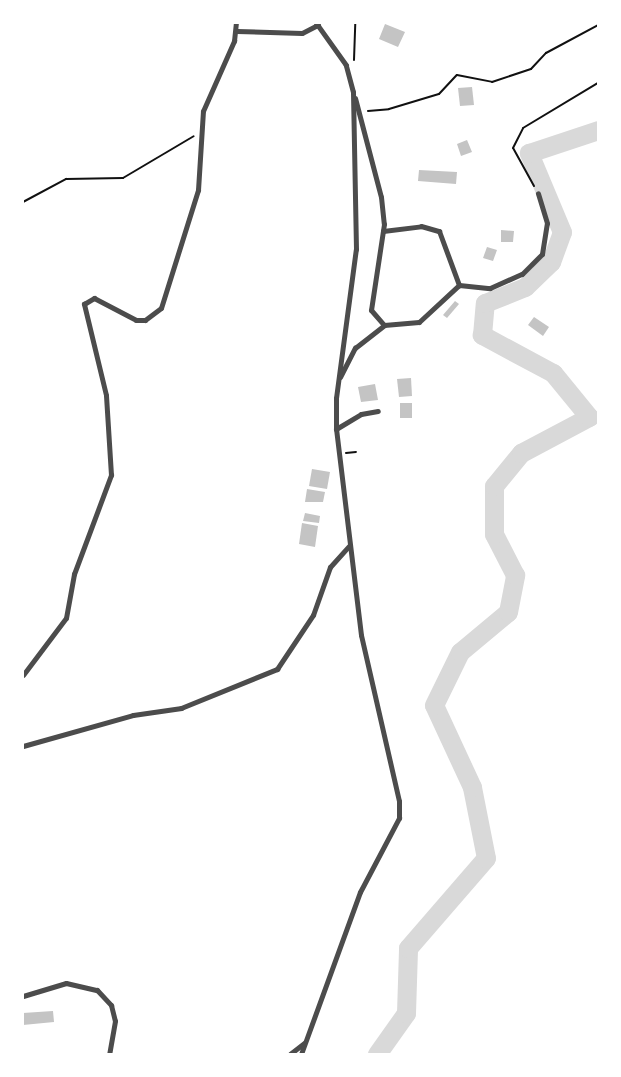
<!DOCTYPE html>
<html>
<head>
<meta charset="utf-8">
<style>
	body { margin:0 }
	#map { position:relative; width:621px; height:1077px; overflow:hidden; background:#fff; font-family:"Sofia Sans Condensed",sans-serif }
	div>[style] { position:absolute }
	.river>* { height:19px; margin:-9.5px; padding:0 9.5px; transform-origin:9.5px; border-radius:9.5px; background:#d9d9d9 }
	.building>* { inset:0; background:#c4c4c4 }
	.path>* { height:2px; margin:-1px; padding:0 1px; transform-origin:1px; border-radius:1px; background:#111 }
	.minor>* { height:5px; margin:-2.5px; padding:0 2.5px; transform-origin:2.5px; border-radius:2.5px; background:#4c4c4c }
	span { translate:-50% -50%; white-space:nowrap; text-align:center; line-height:1.15; -webkit-text-stroke:5px #fff; paint-order:stroke }
	.frame { position:absolute; inset:0; border:24px solid #fff; pointer-events:none }
</style>
</head>
<body>
<div id="map">
	<div class="river">
		<i style="left:377px;top:1054px;width:50px;rotate:-54.7deg"></i>
		<i style="left:406px;top:1013px;width:65px;rotate:-88.2deg"></i>
		<i style="left:408px;top:948px;width:119px;rotate:-49.1deg"></i>
		<i style="left:486px;top:858px;width:72px;rotate:-101.2deg"></i>
		<i style="left:472px;top:787px;width:90px;rotate:-114.9deg"></i>
		<i style="left:434px;top:705px;width:59px;rotate:-63.9deg"></i>
		<i style="left:460px;top:652px;width:62px;rotate:-39.8deg"></i>
		<i style="left:508px;top:612px;width:38px;rotate:-79deg"></i>
		<i style="left:515px;top:575px;width:46px;rotate:-117.1deg"></i>
		<i style="left:494px;top:534px;width:48px;rotate:-90deg"></i>
		<i style="left:494px;top:486px;width:43px;rotate:-50.7deg"></i>
		<i style="left:521px;top:453px;width:77px;rotate:-27.9deg"></i>
		<i style="left:589px;top:417px;width:57px;rotate:-129.3deg"></i>
		<i style="left:553px;top:373px;width:81px;rotate:-151.8deg"></i>
		<i style="left:482px;top:335px;width:32px;rotate:-85deg"></i>
		<i style="left:485px;top:303px;width:43px;rotate:-21.8deg"></i>
		<i style="left:525px;top:287px;width:36px;rotate:-44deg"></i>
		<i style="left:551px;top:262px;width:32px;rotate:-70deg"></i>
		<i style="left:562px;top:232px;width:86px;rotate:-112.7deg"></i>
		<i style="left:529px;top:153px;width:73px;rotate:-18.4deg"></i>
	</div>
	<div class="building">
		<i style="clip-path:polygon(385px 24px,405px 32px,398px 47px,379px 39px)"></i>
		<i style="clip-path:polygon(472px 87px,474px 105px,460px 106px,458px 88px)"></i>
		<i style="clip-path:polygon(467px 140px,472px 152px,461px 156px,457px 144px)"></i>
		<i style="clip-path:polygon(419px 170px,457px 172px,456px 184px,418px 181px)"></i>
		<i style="clip-path:polygon(501px 230px,514px 231px,513px 242px,501px 242px)"></i>
		<i style="clip-path:polygon(487px 247px,497px 250px,493px 261px,483px 258px)"></i>
		<i style="clip-path:polygon(455px 301px,459px 304px,447px 318px,443px 315px)"></i>
		<i style="clip-path:polygon(534px 317px,549px 327px,543px 336px,528px 325px)"></i>
		<i style="clip-path:polygon(411px 378px,412px 396px,399px 397px,397px 379px)"></i>
		<i style="clip-path:polygon(375px 384px,378px 400px,361px 402px,358px 387px)"></i>
		<i style="clip-path:polygon(400px 403px,412px 403px,412px 418px,400px 418px)"></i>
		<i style="clip-path:polygon(312px 469px,330px 472px,327px 489px,309px 486px)"></i>
		<i style="clip-path:polygon(307px 489px,325px 492px,323px 502px,305px 502px)"></i>
		<i style="clip-path:polygon(305px 513px,320px 516px,319px 523px,303px 521px)"></i>
		<i style="clip-path:polygon(302px 523px,318px 526px,315px 547px,299px 544px)"></i>
		<i style="clip-path:polygon(53px 1011px,54px 1022px,23px 1025px,23px 1013px)"></i>
	</div>
	<div class="path">
		<i style="left:354px;top:60px;width:37px;rotate:-88deg"></i>
		<i style="left:368px;top:111px;width:21px;rotate:-5deg"></i>
		<i style="left:389px;top:109px;width:52px;rotate:-16.7deg"></i>
		<i style="left:439px;top:94px;width:26px;rotate:-47deg"></i>
		<i style="left:457px;top:75px;width:36px;rotate:11deg"></i>
		<i style="left:492px;top:82px;width:41px;rotate:-18.4deg"></i>
		<i style="left:531px;top:69px;width:22px;rotate:-47deg"></i>
		<i style="left:546px;top:53px;width:59px;rotate:-28.3deg"></i>
		<i style="left:534px;top:186px;width:43px;rotate:-118.9deg"></i>
		<i style="left:513px;top:148px;width:22px;rotate:-63deg"></i>
		<i style="left:523px;top:128px;width:87px;rotate:-31deg"></i>
		<i style="left:23px;top:202px;width:49px;rotate:-28.1deg"></i>
		<i style="left:66px;top:179px;width:57px;rotate:-1deg"></i>
		<i style="left:123px;top:178px;width:82px;rotate:-30.6deg"></i>
		<i style="left:346px;top:453px;width:10px;rotate:-6deg"></i>
	</div>
	<div class="minor">
		<i style="left:237px;top:31px;width:65px;rotate:1.8deg"></i>
		<i style="left:302px;top:33px;width:18px;rotate:-27deg"></i>
		<i style="left:355px;top:98px;width:102px;rotate:75.3deg"></i>
		<i style="left:381px;top:197px;width:27px;rotate:84deg"></i>
		<i style="left:384px;top:224px;width:87px;rotate:98.6deg"></i>
		<i style="left:371px;top:310px;width:20px;rotate:49deg"></i>
		<i style="left:383px;top:231px;width:38px;rotate:-7deg"></i>
		<i style="left:421px;top:226px;width:19px;rotate:16deg"></i>
		<i style="left:439px;top:231px;width:58px;rotate:69.7deg"></i>
		<i style="left:459px;top:285px;width:31px;rotate:6deg"></i>
		<i style="left:490px;top:288px;width:35px;rotate:-24deg"></i>
		<i style="left:522px;top:274px;width:28px;rotate:-45deg"></i>
		<i style="left:542px;top:254px;width:31px;rotate:-81deg"></i>
		<i style="left:547px;top:223px;width:31px;rotate:-107deg"></i>
		<i style="left:340px;top:377px;width:33px;rotate:-63deg"></i>
		<i style="left:355px;top:348px;width:37px;rotate:-38deg"></i>
		<i style="left:384px;top:325px;width:35px;rotate:-5deg"></i>
		<i style="left:419px;top:322px;width:54px;rotate:-42.8deg"></i>
		<i style="left:336px;top:429px;width:29px;rotate:-31deg"></i>
		<i style="left:361px;top:414px;width:17px;rotate:-10deg"></i>
		<i style="left:23px;top:675px;width:71px;rotate:-53deg"></i>
		<i style="left:66px;top:618px;width:45px;rotate:-79.7deg"></i>
		<i style="left:74px;top:574px;width:106px;rotate:-69.5deg"></i>
		<i style="left:111px;top:475px;width:80px;rotate:-93.6deg"></i>
		<i style="left:106px;top:395px;width:94px;rotate:-103.6deg"></i>
		<i style="left:84px;top:304px;width:12px;rotate:-31deg"></i>
		<i style="left:94px;top:298px;width:47px;rotate:27.6deg"></i>
		<i style="left:136px;top:320px;width:9px"></i>
		<i style="left:145px;top:320px;width:20px;rotate:-37deg"></i>
		<i style="left:161px;top:308px;width:124px;rotate:-72.6deg"></i>
		<i style="left:198px;top:190px;width:79px;rotate:-86.4deg"></i>
		<i style="left:203px;top:111px;width:77px;rotate:-66.1deg"></i>
		<i style="left:234px;top:41px;width:18px;rotate:-84deg"></i>
		<i style="left:23px;top:746px;width:114px;rotate:-15.7deg"></i>
		<i style="left:133px;top:715px;width:49px;rotate:-8.3deg"></i>
		<i style="left:181px;top:708px;width:104px;rotate:-22.1deg"></i>
		<i style="left:277px;top:669px;width:65px;rotate:-56.3deg"></i>
		<i style="left:313px;top:615px;width:51px;rotate:-70.5deg"></i>
		<i style="left:330px;top:567px;width:28px;rotate:-48deg"></i>
		<i style="left:23px;top:996px;width:45px;rotate:-16.8deg"></i>
		<i style="left:66px;top:983px;width:32px;rotate:13deg"></i>
		<i style="left:97px;top:990px;width:21px;rotate:47deg"></i>
		<i style="left:111px;top:1005px;width:16px;rotate:76deg"></i>
		<i style="left:115px;top:1021px;width:34px;rotate:100deg"></i>
		<i style="left:290px;top:1054px;width:18px;rotate:-38deg"></i>
		<i style="left:301px;top:1054px;width:172px;rotate:-70deg"></i>
		<i style="left:360px;top:892px;width:84px;rotate:-62.2deg"></i>
		<i style="left:399px;top:818px;width:17px;rotate:-90deg"></i>
		<i style="left:399px;top:801px;width:170px;rotate:-102.9deg"></i>
		<i style="left:361px;top:635px;width:208px;rotate:-96.9deg"></i>
		<i style="left:336px;top:429px;width:31px;rotate:-90deg"></i>
		<i style="left:336px;top:398px;width:150px;rotate:-82.4deg"></i>
		<i style="left:356px;top:249px;width:157px;rotate:-91.1deg"></i>
		<i style="left:353px;top:92px;width:28px;rotate:-105deg"></i>
		<i style="left:346px;top:65px;width:52px;rotate:-125.5deg"></i>
	</div>
	<div class="frame"></div>
</div>
</body>
</html>
